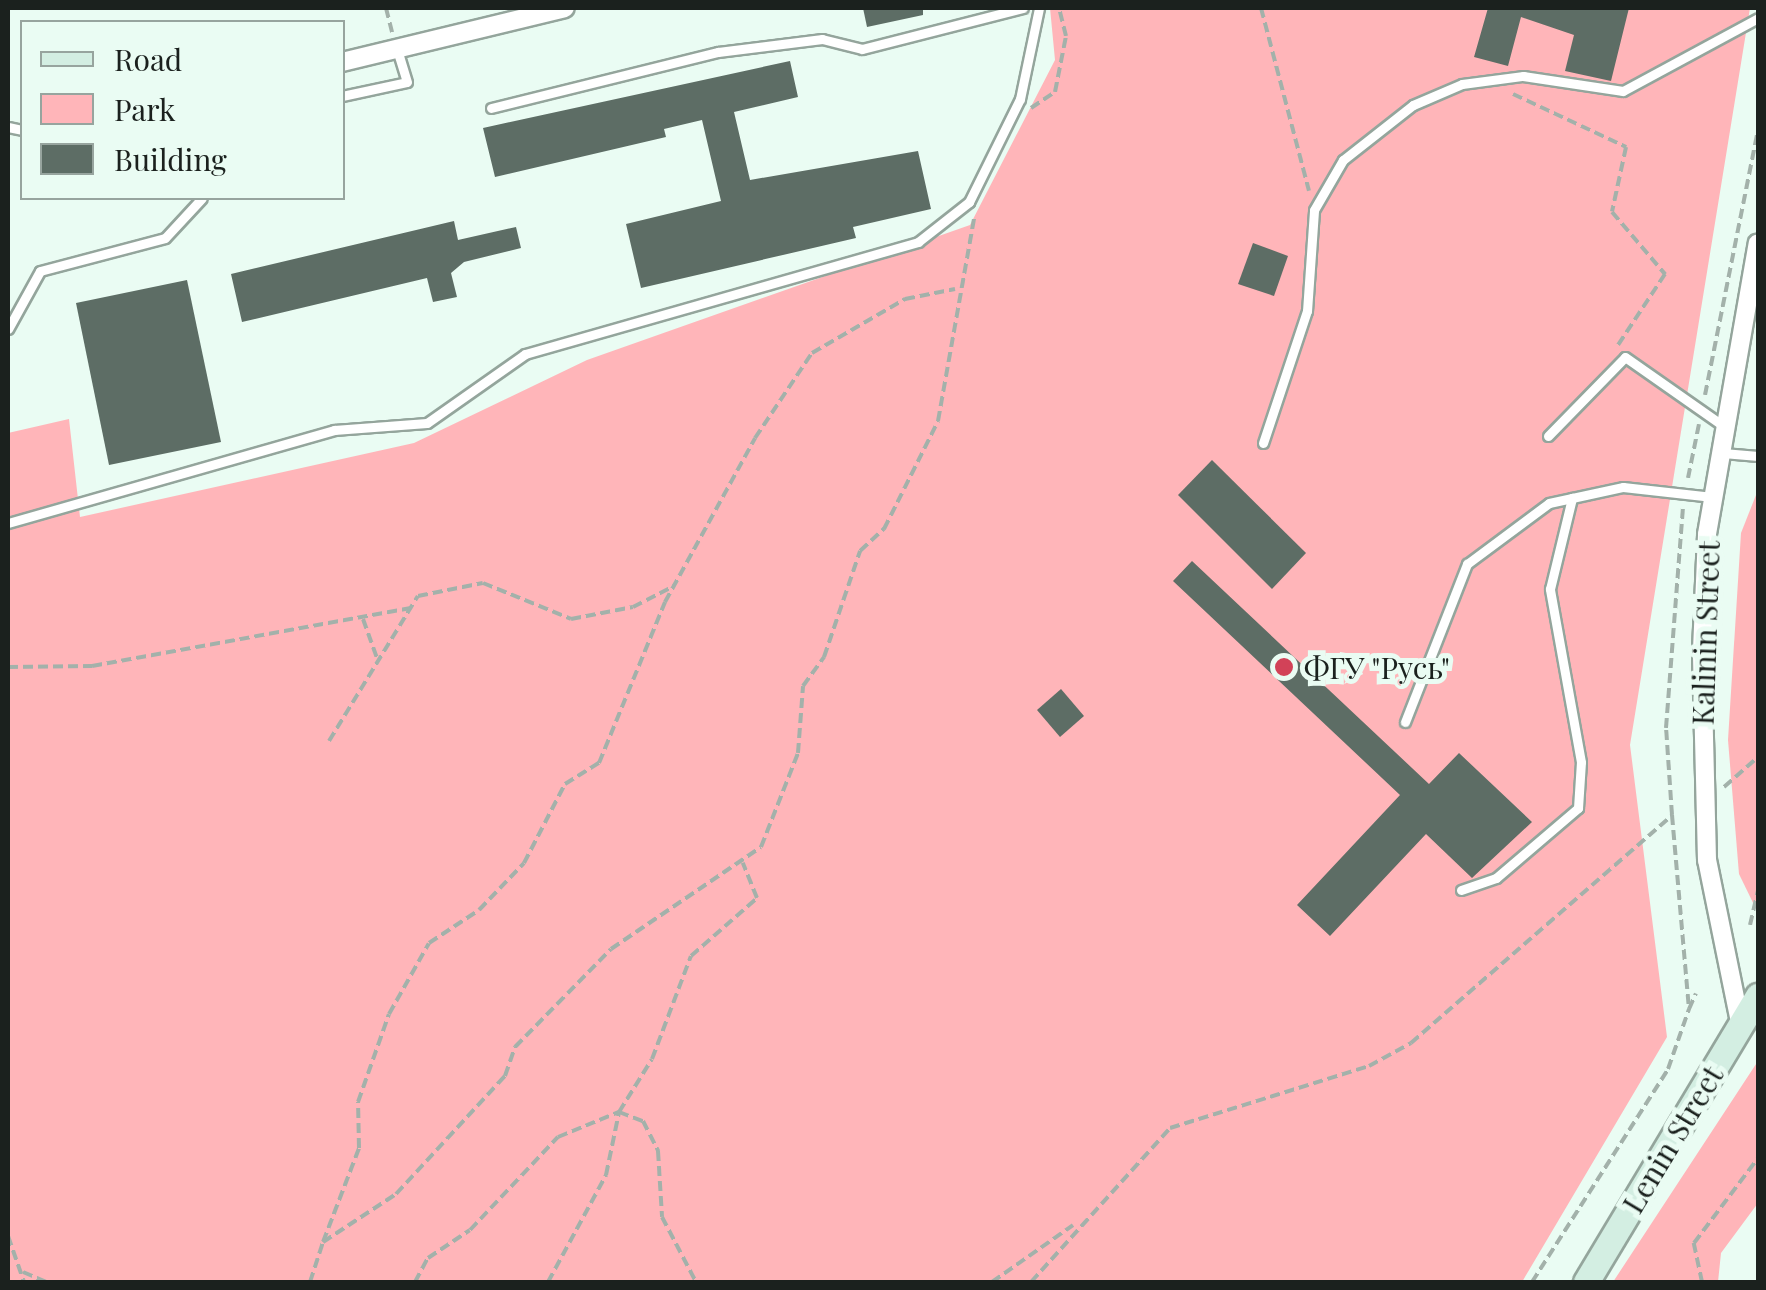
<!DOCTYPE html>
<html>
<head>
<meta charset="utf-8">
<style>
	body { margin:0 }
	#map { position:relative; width:1766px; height:1290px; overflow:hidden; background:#eafcf3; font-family:"Playfair Display",serif }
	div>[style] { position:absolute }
	.green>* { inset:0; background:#ffb5b9 }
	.building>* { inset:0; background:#5d6d65 }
	.path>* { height:4px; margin-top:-2px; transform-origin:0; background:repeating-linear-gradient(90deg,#a3b1aa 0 10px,transparent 0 15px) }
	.roads { filter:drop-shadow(2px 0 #94a59c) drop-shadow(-2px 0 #94a59c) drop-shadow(0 2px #94a59c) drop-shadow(0 -2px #94a59c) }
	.service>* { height:9px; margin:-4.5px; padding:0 4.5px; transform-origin:4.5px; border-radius:4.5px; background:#fff }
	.minor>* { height:18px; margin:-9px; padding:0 9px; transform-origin:9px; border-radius:9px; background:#fff }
	.secondary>* { height:25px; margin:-12.5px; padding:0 12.5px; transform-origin:12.5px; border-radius:12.5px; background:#d3eee2 }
	.dots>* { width:28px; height:28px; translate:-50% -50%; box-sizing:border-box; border:5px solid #eafcf3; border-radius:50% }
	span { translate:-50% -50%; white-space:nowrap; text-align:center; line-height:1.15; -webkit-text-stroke:10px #eafcf3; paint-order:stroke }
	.street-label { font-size:30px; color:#1b211e }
	.poi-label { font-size:30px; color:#1b211e }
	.left { translate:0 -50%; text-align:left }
	.frame { position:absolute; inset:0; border:10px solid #1b211e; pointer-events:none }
	.legend { position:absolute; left:20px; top:20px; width:325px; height:180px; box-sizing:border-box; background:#eafcf3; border:2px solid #97a49e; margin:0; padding:12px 18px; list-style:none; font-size:30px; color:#1b211e }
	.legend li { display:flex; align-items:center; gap:20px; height:50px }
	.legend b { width:50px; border:2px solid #97a49e }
</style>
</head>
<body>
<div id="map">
	<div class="green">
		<i style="clip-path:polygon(1050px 8px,1750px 8px,1630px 745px,1667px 1037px,1522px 1282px,8px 1282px,8px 433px,69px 419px,80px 517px,414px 443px,587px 360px,970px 225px,1055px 60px)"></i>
		<i style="clip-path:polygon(1758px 490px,1758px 913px,1739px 874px,1728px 740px,1741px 533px)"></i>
		<i style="clip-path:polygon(1758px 1061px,1758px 1203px,1721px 1253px,1718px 1282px,1613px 1282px)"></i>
	</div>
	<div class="building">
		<i style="clip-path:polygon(863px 8px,923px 8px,923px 15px,867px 27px)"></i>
		<i style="clip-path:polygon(1488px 8px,1629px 8px,1611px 81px,1565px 71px,1574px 35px,1521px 17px,1508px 66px,1474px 57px)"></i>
		<i style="clip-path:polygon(790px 61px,798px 97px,734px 112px,750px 180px,918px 151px,931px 209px,853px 227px,856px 238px,641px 288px,626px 224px,721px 201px,702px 120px,664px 129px,666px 137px,495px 177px,483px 128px)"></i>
		<i style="clip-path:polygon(454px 221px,458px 240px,516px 227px,521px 248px,464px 262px,451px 273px,457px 297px,433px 302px,427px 278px,242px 322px,231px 274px)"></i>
		<i style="clip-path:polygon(1253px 243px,1288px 256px,1274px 296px,1238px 284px)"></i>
		<i style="clip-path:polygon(187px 280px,221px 442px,109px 465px,76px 303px)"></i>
		<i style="clip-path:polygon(1212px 460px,1306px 553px,1272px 589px,1178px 495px)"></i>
		<i style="clip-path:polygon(1192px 561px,1429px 784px,1459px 753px,1532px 822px,1472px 878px,1426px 834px,1330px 936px,1297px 905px,1400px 795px,1173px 581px)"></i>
		<i style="clip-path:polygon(1061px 689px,1084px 716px,1060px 737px,1037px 710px)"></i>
	</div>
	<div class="path">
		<i style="left:386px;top:8px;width:25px;rotate:76deg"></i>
		<i style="left:1261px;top:8px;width:189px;rotate:75.3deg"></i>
		<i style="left:1513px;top:94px;width:125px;rotate:25.1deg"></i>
		<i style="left:1626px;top:147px;width:66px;rotate:102.2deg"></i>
		<i style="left:1612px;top:212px;width:82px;rotate:49.5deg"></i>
		<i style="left:1665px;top:274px;width:85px;rotate:123.5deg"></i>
		<i style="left:1031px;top:108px;width:29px;rotate:-34deg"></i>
		<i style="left:1055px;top:92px;width:57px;rotate:-78.9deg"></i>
		<i style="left:1066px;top:36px;width:29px;rotate:-104deg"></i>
		<i style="left:1705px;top:395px;width:270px;rotate:-78.7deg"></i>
		<i style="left:1688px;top:478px;width:55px;rotate:-78.5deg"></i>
		<i style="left:363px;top:619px;width:45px;rotate:70.3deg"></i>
		<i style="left:8px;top:667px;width:84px;rotate:-0.7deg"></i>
		<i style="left:92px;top:666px;width:324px;rotate:-10.3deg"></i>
		<i style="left:329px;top:741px;width:170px;rotate:-58.5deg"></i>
		<i style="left:418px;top:596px;width:66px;rotate:-11.3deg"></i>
		<i style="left:483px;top:583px;width:95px;rotate:22.2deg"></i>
		<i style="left:571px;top:619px;width:63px;rotate:-11deg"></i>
		<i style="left:633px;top:607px;width:46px;rotate:-27.1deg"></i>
		<i style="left:1724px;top:787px;width:45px;rotate:-41.4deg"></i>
		<i style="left:1672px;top:815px;width:195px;rotate:85deg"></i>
		<i style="left:1689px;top:1009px;width:17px;rotate:-66deg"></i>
		<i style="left:1750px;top:925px;width:37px;rotate:-77deg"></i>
		<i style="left:8px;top:1236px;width:49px;rotate:70.8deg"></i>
		<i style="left:323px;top:1242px;width:101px;rotate:-69deg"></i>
		<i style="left:359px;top:1148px;width:46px;rotate:-91.2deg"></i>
		<i style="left:358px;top:1102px;width:93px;rotate:-70.6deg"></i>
		<i style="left:389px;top:1014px;width:81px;rotate:-60.6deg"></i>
		<i style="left:429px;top:943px;width:60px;rotate:-33.4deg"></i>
		<i style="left:479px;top:910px;width:65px;rotate:-46.2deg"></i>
		<i style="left:524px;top:863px;width:89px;rotate:-62.6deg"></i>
		<i style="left:565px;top:784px;width:40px;rotate:-32deg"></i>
		<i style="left:599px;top:763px;width:174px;rotate:-67.7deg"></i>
		<i style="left:665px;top:602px;width:187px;rotate:-61.2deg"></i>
		<i style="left:755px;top:438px;width:102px;rotate:-56.2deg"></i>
		<i style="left:812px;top:353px;width:108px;rotate:-30.1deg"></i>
		<i style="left:905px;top:299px;width:51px;rotate:-11.3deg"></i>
		<i style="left:23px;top:1272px;width:25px;rotate:23deg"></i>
		<i style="left:310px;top:1282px;width:42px;rotate:-72deg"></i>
		<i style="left:323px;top:1242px;width:87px;rotate:-33.3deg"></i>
		<i style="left:396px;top:1194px;width:161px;rotate:-47.3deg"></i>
		<i style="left:505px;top:1076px;width:31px;rotate:-71deg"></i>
		<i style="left:515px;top:1047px;width:137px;rotate:-45.6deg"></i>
		<i style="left:611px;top:949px;width:181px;rotate:-34.2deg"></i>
		<i style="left:761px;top:847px;width:101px;rotate:-68.5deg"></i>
		<i style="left:798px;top:753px;width:67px;rotate:-85.7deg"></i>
		<i style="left:803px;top:686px;width:36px;rotate:-54deg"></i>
		<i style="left:824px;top:657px;width:112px;rotate:-71.2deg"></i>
		<i style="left:860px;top:551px;width:33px;rotate:-43deg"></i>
		<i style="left:884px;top:529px;width:121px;rotate:-63.4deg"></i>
		<i style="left:938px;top:421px;width:206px;rotate:-79.9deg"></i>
		<i style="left:415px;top:1282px;width:27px;rotate:-62deg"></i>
		<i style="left:428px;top:1258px;width:50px;rotate:-33.7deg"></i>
		<i style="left:470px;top:1230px;width:128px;rotate:-46.6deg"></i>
		<i style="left:558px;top:1137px;width:66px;rotate:-22.3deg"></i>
		<i style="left:619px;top:1112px;width:62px;rotate:-58.1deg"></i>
		<i style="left:652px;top:1059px;width:110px;rotate:-69.3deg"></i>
		<i style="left:691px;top:956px;width:88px;rotate:-41.3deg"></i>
		<i style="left:757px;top:898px;width:38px;rotate:-112deg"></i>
		<i style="left:548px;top:1282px;width:122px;rotate:-61.5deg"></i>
		<i style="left:606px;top:1175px;width:64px;rotate:-78.3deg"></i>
		<i style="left:619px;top:1112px;width:26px;rotate:21deg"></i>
		<i style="left:643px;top:1121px;width:34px;rotate:63deg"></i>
		<i style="left:658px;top:1151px;width:66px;rotate:86.5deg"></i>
		<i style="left:662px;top:1217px;width:73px;rotate:62.4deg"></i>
		<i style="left:992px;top:1282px;width:99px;rotate:-35.1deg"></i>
		<i style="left:1031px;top:1282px;width:207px;rotate:-47.9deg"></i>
		<i style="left:1170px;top:1128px;width:208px;rotate:-17.3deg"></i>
		<i style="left:1369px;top:1066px;width:48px;rotate:-28.7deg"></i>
		<i style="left:1411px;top:1043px;width:347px;rotate:-41.1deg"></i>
		<i style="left:1672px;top:815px;width:87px;rotate:-93.9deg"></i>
		<i style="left:1666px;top:728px;width:222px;rotate:-85.6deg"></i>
		<i style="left:1532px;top:1282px;width:253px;rotate:-57.4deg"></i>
		<i style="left:1668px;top:1069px;width:64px;rotate:-70.7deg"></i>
		<i style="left:1702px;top:1282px;width:40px;rotate:-102deg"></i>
		<i style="left:1694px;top:1243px;width:106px;rotate:-53deg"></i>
	</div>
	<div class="roads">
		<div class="service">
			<i style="left:342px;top:96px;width:66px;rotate:-12.2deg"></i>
			<i style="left:407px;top:82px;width:37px;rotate:-107deg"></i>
			<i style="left:491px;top:108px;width:234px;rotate:-13.9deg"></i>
			<i style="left:718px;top:52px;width:105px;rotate:-7.1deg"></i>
			<i style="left:822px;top:39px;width:41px;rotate:14deg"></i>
			<i style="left:862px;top:49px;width:166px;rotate:-14.3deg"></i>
			<i style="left:8px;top:127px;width:14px;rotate:12deg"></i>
			<i style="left:8px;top:329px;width:66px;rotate:-61.1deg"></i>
			<i style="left:40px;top:271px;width:129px;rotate:-14.8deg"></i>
			<i style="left:165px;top:238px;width:54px;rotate:-47.2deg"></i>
			<i style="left:1548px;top:436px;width:110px;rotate:-45.7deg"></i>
			<i style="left:1625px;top:357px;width:122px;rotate:35deg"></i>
			<i style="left:1263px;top:443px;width:139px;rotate:-71.6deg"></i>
			<i style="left:1307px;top:311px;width:101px;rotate:-86deg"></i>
			<i style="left:1314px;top:210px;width:58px;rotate:-59.9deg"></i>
			<i style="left:1343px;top:160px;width:89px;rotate:-38.2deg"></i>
			<i style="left:1413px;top:105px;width:53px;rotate:-23.2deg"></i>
			<i style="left:1462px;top:84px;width:62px;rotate:-7.5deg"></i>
			<i style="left:1523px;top:76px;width:101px;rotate:8.5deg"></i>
			<i style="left:1623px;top:91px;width:153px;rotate:-28.4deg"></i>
			<i style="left:1723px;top:453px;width:35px;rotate:5deg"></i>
			<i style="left:8px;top:523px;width:339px;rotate:-15.9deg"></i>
			<i style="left:334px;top:430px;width:93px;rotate:-4.3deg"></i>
			<i style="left:427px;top:423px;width:120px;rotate:-35.1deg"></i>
			<i style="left:525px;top:354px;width:409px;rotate:-15.9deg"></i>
			<i style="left:918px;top:242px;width:65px;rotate:-38.1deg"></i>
			<i style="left:969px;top:202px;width:115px;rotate:-63.7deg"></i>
			<i style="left:1020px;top:99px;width:93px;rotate:-78.2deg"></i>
			<i style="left:1405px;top:722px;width:170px;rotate:-68.6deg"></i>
			<i style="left:1467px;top:564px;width:102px;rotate:-36.6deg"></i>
			<i style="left:1549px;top:503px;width:76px;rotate:-12.2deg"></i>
			<i style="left:1623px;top:487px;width:90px;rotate:6.4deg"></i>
			<i style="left:1461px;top:890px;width:37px;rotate:-19deg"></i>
			<i style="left:1496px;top:878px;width:108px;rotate:-40.5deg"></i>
			<i style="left:1578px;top:808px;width:46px;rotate:-86.3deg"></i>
			<i style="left:1581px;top:762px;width:176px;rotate:-100.2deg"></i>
			<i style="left:1550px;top:589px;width:94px;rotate:-76.4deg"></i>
		</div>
		<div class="minor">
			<i style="left:342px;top:62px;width:229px;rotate:-13.6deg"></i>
			<i style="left:1740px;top:1022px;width:165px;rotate:-101.5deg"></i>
			<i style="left:1707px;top:860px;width:210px;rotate:-91.4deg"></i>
			<i style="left:1702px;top:650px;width:116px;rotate:-87.5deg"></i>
			<i style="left:1707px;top:534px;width:295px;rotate:-80.1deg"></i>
		</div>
		<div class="secondary">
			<i style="left:1586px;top:1282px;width:334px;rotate:-59deg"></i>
		</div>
	</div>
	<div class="dots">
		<i style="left:1284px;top:667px;background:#d24258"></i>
	</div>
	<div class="street-label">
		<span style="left:1705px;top:633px;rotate:-88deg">Kalinin Street</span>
		<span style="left:1672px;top:1139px;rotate:-59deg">Lenin Street</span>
	</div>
	<div class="poi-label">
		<span class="left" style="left:1304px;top:667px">ФГУ "Русь"</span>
	</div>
	<div class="frame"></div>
	<ul class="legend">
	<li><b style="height:12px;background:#d3eee2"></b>Road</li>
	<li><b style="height:28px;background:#ffb5b9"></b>Park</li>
	<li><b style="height:28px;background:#5d6d65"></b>Building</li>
	</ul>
</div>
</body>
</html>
